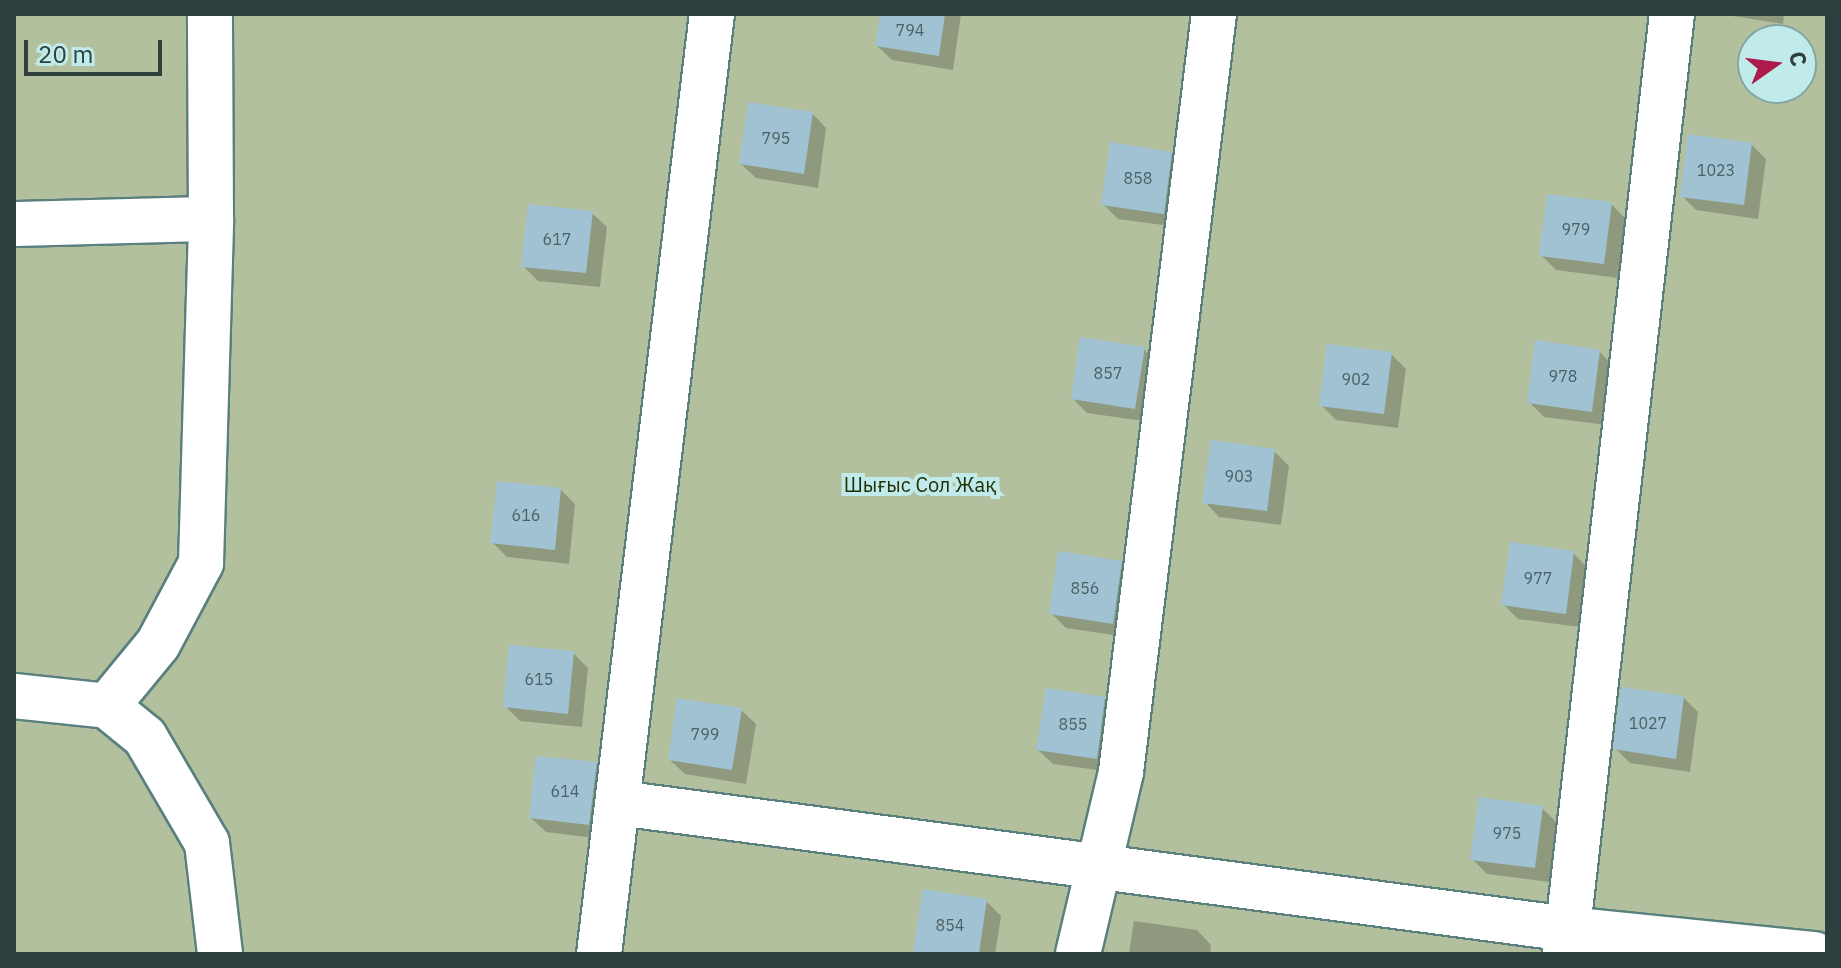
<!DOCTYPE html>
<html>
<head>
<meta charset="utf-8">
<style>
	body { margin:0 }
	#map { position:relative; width:1841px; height:968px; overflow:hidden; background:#c1ebea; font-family:"IBM Plex Sans",sans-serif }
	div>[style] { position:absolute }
	.green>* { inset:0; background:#b3c09e }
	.shadow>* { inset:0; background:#0003 }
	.building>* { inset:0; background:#a0c2d3 }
	.roads { filter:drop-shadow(2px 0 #59807f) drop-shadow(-2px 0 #59807f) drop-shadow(0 2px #59807f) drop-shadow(0 -2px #59807f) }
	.street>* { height:44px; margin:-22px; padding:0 22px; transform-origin:22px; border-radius:22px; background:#fff }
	span { translate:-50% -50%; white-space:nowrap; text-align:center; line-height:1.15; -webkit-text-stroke:8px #c1ebea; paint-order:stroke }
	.number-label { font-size:16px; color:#4a6064 }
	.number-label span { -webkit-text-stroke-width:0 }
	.park-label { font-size:20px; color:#222e05 }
	.frame { position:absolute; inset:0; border:16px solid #2e3f3f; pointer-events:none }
	.north { position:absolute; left:1737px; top:24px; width:80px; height:80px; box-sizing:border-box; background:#c1ebea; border:2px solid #86a6a6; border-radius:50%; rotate:76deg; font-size:22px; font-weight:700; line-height:32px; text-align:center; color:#2e3f3f }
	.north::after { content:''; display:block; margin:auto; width:28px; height:36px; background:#ad1b4d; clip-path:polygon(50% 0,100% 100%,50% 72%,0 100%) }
	.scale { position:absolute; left:24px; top:40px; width:138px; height:36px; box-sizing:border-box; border:4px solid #2e3f3f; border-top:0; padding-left:10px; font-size:24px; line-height:28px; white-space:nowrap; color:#2e3f3f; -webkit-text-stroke:6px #c1ebea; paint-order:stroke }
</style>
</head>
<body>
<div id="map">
	<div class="green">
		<i style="clip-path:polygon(evenodd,14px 14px,1827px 14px,1827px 954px,14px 954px,14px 14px,1753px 40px,1801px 40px,1801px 88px,1753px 88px,1753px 40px)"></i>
	</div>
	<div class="shadow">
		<i style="clip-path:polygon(882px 14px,961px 14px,953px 70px,892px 60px,877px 46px)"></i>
		<i style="clip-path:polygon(1720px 14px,1784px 14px,1783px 24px)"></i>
		<i style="clip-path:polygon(812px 113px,826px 128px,818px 188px,756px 178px,741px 164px)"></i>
		<i style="clip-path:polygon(1752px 145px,1766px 159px,1758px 219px,1696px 210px,1682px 196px)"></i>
		<i style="clip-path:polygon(1171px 153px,1186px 168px,1178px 227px,1118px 219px,1103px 204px)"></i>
		<i style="clip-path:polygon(1611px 204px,1626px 219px,1618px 278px,1556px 270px,1541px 255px)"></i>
		<i style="clip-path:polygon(592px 213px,607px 227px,600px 287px,538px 281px,523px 266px)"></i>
		<i style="clip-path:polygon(1144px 349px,1158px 363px,1150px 422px,1087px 413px,1073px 399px)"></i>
		<i style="clip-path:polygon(1599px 351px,1613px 366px,1606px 425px,1544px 417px,1529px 402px)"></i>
		<i style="clip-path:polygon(1391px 354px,1406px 369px,1398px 428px,1336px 420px,1321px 405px)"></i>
		<i style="clip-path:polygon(1274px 451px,1289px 466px,1281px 525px,1219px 517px,1205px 502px)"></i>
		<i style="clip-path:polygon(560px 489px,575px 504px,569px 564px,507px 557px,492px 542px)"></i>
		<i style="clip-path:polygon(1573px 553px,1588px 568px,1580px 627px,1518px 619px,1503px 604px)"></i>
		<i style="clip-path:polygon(1121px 563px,1135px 578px,1127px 637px,1066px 628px,1051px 613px)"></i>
		<i style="clip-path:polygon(573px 653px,588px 668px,582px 727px,520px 721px,505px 706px)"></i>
		<i style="clip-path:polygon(1104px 698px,1119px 713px,1112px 772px,1053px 764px,1038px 750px)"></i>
		<i style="clip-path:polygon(1684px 698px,1698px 712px,1690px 772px,1630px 763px,1616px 749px)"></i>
		<i style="clip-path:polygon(741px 710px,756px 724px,746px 784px,685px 774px,670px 760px)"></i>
		<i style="clip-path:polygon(596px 764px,611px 779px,603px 839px,546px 832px,531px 818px)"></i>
		<i style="clip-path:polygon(1542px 808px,1557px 823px,1549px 882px,1487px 874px,1472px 859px)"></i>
		<i style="clip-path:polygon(986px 901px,1001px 916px,995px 954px,919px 954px)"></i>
		<i style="clip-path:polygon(1134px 921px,1197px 930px,1211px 945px,1210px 954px,1129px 954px)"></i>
	</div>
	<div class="building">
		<i style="clip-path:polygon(880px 14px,945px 14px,939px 56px,875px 46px)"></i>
		<i style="clip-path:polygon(748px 102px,813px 112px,804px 174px,739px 164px)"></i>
		<i style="clip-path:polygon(1688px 134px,1752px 143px,1744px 205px,1680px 197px)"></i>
		<i style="clip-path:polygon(1110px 142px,1172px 152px,1164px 214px,1101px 205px)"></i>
		<i style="clip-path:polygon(1547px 194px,1612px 202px,1604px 264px,1539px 256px)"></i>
		<i style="clip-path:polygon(528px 204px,593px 211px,586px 273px,521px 267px)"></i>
		<i style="clip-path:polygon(1080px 337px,1145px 347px,1135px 409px,1071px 399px)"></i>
		<i style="clip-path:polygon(1535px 340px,1600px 350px,1592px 412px,1527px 403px)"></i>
		<i style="clip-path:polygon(1327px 344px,1392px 352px,1384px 414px,1319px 406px)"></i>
		<i style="clip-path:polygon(1211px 440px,1275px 449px,1267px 511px,1202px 503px)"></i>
		<i style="clip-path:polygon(497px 481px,561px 488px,555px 550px,490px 543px)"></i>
		<i style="clip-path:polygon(1510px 542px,1574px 551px,1566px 614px,1501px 605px)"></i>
		<i style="clip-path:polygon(1058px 551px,1122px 561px,1113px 624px,1049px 614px)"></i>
		<i style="clip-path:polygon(509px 645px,574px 651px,568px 714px,503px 707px)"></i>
		<i style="clip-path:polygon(1621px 687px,1684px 696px,1676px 759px,1613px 749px)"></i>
		<i style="clip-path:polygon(1046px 688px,1105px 697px,1097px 759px,1036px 750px)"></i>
		<i style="clip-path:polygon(677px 698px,742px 708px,732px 770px,668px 760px)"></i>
		<i style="clip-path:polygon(536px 756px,597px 762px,589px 825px,529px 818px)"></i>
		<i style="clip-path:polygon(1479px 797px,1543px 806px,1535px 868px,1470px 860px)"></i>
		<i style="clip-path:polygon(923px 889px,987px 899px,979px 954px,913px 954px)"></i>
	</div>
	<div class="roads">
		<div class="street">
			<i style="left:14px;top:224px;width:197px;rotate:-1.5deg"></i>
			<i style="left:14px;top:696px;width:94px;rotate:6.1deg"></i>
			<i style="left:107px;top:706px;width:80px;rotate:-50.6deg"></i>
			<i style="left:158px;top:644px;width:92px;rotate:-62deg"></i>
			<i style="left:201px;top:563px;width:344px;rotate:-88.3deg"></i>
			<i style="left:211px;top:219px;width:205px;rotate:-90.3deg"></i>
			<i style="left:107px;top:706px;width:49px;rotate:39.2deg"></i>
			<i style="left:145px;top:737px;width:123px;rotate:59.7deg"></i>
			<i style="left:207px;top:843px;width:112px;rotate:83.3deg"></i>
			<i style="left:619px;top:803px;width:957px;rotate:7.56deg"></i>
			<i style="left:1568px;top:929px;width:248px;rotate:5.8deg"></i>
			<i style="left:599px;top:954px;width:947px;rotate:-83.15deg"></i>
			<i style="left:1078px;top:954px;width:187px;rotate:-76.7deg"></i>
			<i style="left:1121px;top:772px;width:764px;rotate:-83.01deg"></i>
			<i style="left:1565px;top:954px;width:946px;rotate:-83.51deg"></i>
		</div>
	</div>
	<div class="number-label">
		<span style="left:910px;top:30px">794</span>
		<span style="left:776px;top:138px">795</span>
		<span style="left:1716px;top:170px">1023</span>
		<span style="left:1138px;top:178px">858</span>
		<span style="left:1576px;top:229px">979</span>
		<span style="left:557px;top:239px">617</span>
		<span style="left:1108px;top:373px">857</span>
		<span style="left:1563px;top:376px">978</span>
		<span style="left:1356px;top:379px">902</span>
		<span style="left:1239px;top:476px">903</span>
		<span style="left:526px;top:515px">616</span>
		<span style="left:1538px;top:578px">977</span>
		<span style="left:1085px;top:588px">856</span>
		<span style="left:539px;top:679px">615</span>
		<span style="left:1648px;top:723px">1027</span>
		<span style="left:1073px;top:724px">855</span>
		<span style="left:705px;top:734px">799</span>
		<span style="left:565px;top:791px">614</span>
		<span style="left:1507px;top:833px">975</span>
		<span style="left:950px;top:925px">854</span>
	</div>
	<div class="park-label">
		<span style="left:920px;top:484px">Шығыс Сол Жақ</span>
	</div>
	<div class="frame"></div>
	<div class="north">С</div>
	<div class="scale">20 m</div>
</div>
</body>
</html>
